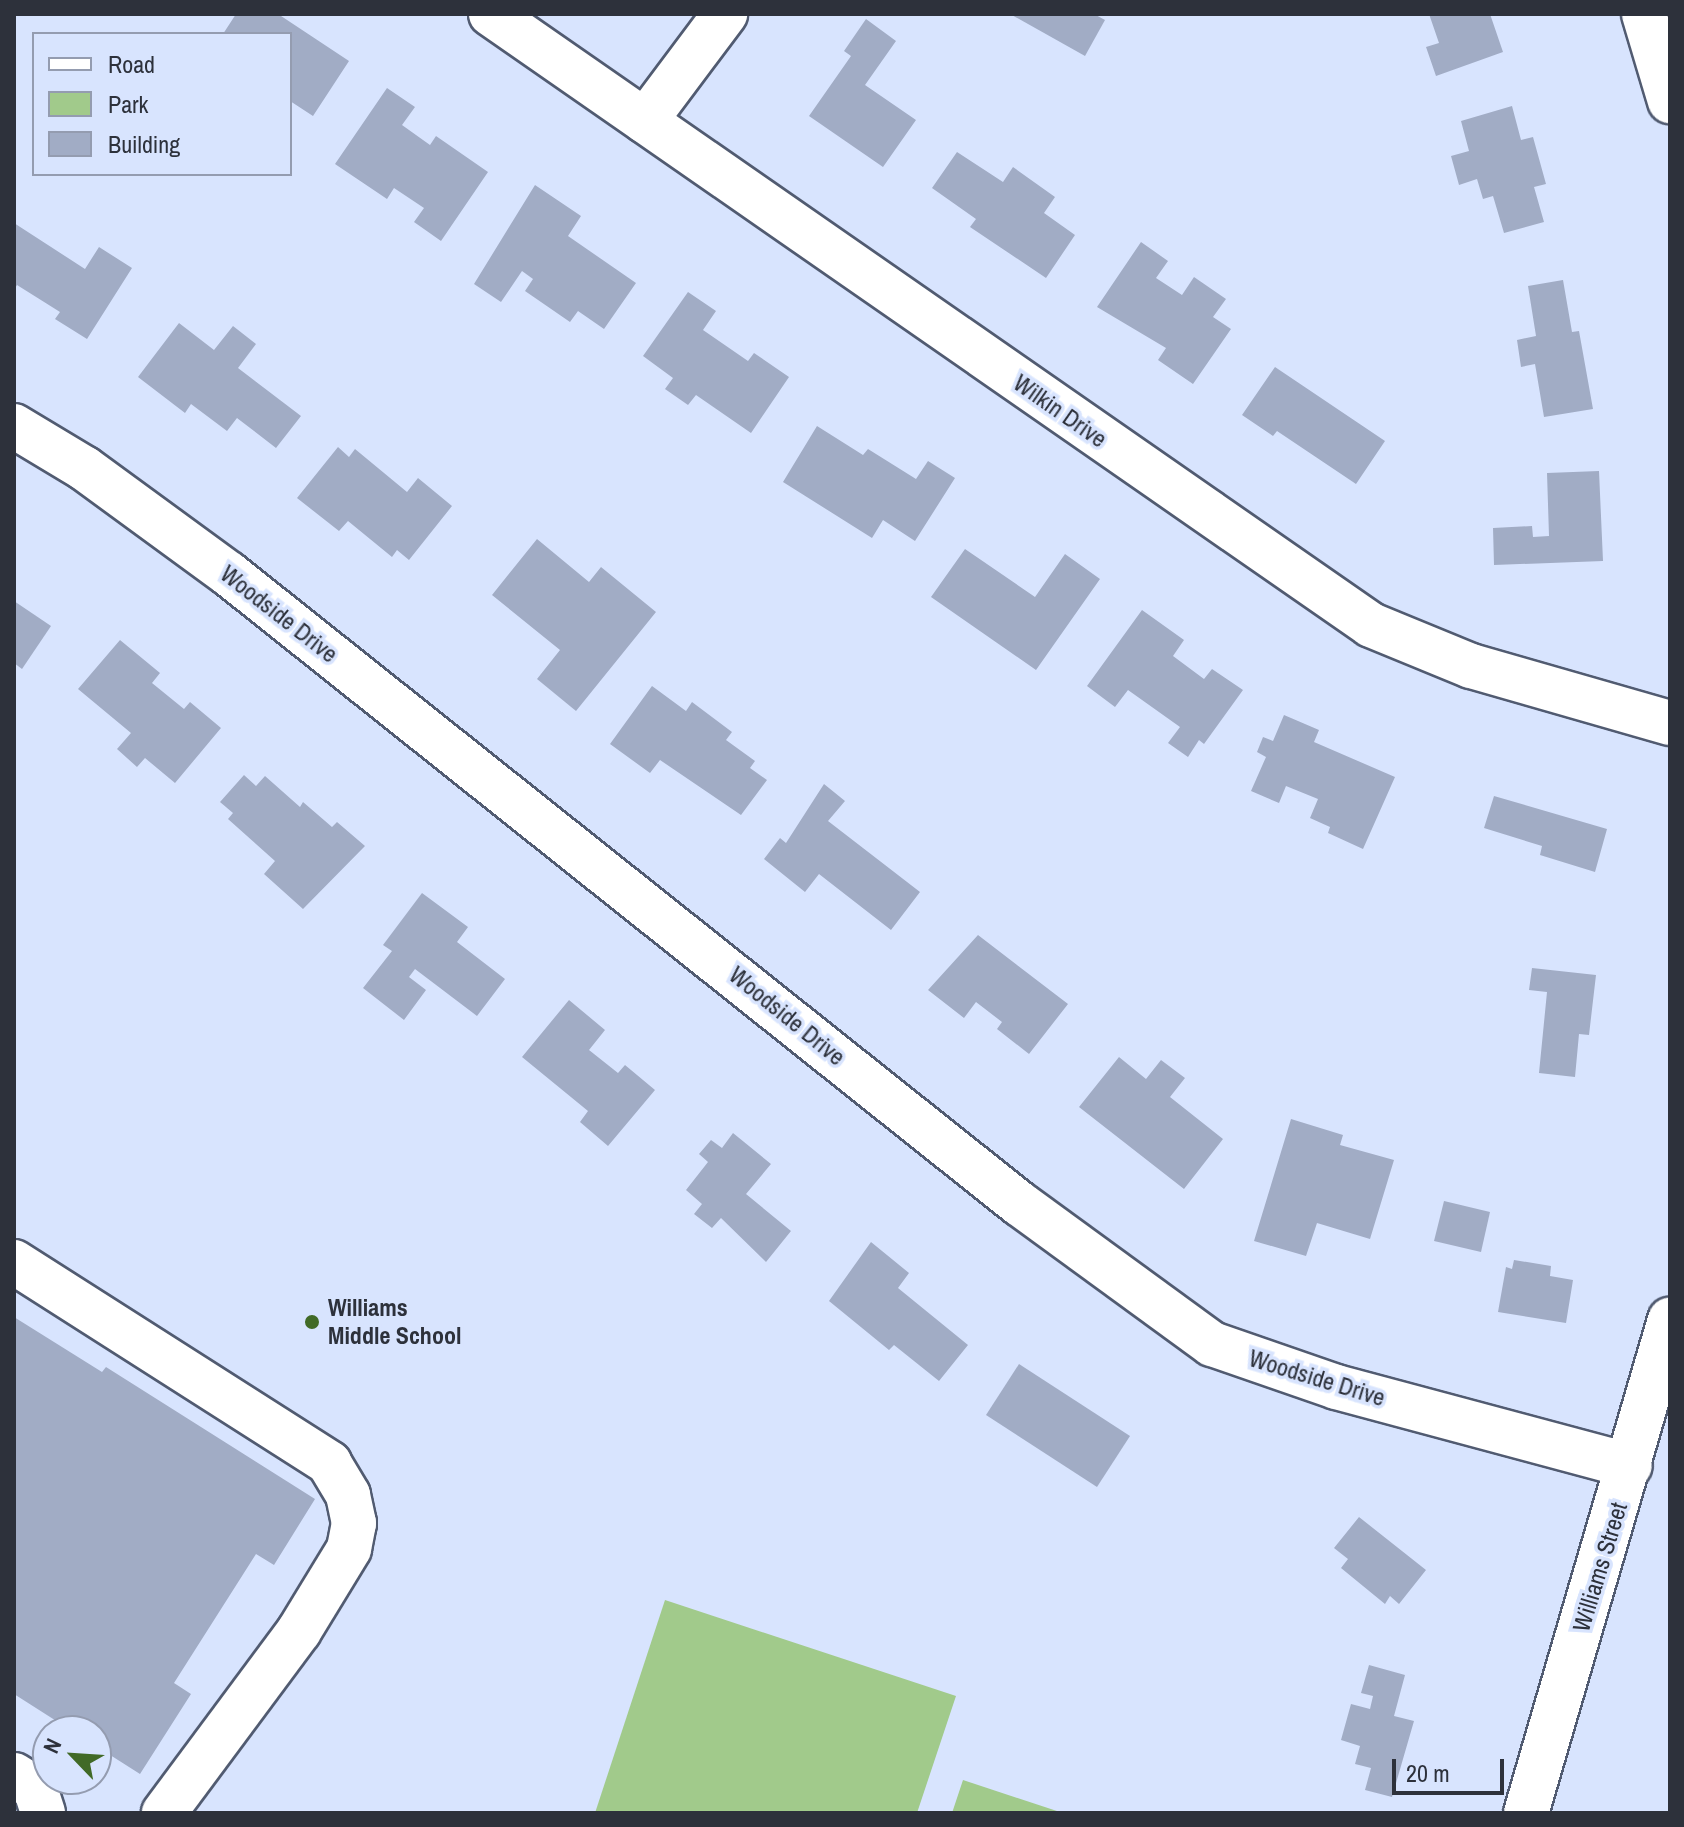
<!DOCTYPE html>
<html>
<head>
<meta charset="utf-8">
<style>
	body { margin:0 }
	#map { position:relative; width:1684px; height:1827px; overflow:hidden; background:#d8e4fe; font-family:"Archivo Narrow",sans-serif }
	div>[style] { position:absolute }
	.green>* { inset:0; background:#a1ca8b }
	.building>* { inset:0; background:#a1acc5 }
	.roads { filter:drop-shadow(2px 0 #515b71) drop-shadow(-2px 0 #515b71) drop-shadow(0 2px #515b71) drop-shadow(0 -2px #515b71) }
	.minor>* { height:44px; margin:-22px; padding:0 22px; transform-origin:22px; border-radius:22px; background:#fff }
	.major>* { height:44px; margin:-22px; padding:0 22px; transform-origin:22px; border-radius:22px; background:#fff }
	.dots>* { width:22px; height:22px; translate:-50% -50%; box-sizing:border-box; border:4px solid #d8e4fe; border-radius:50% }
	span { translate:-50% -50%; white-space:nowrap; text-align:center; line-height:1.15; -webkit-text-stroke:7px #d8e4fe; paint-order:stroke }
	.street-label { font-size:24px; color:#2d313b }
	.poi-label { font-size:24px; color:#2d313b; font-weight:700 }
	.left { translate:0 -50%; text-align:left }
	.frame { position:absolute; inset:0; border:16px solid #2d313b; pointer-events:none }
	.legend { position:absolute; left:32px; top:32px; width:260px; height:144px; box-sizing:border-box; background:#d8e4fe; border:2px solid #949cb0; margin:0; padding:10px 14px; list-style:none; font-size:24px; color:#2d313b }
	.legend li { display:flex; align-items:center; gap:16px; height:40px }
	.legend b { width:40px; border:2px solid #949cb0 }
	.north { position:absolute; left:32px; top:1715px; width:80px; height:80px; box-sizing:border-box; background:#d8e4fe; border:2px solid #949cb0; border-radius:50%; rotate:295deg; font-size:22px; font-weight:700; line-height:32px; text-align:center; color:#2d313b }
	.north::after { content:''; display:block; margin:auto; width:28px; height:36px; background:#416a27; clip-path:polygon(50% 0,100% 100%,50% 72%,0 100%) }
	.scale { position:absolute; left:1392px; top:1759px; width:112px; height:36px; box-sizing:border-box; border:4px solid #2d313b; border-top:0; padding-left:10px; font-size:24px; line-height:28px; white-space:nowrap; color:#2d313b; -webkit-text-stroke:6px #d8e4fe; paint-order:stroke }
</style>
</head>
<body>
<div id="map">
	<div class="green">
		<i style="clip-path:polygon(665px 1600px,956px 1696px,917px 1813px,595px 1813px)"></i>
		<i style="clip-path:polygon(963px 1780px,1063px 1813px,952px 1813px)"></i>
	</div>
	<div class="building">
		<i style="clip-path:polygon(236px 14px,278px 14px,349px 61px,313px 116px,290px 101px,290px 34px,223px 34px)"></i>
		<i style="clip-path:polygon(1010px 14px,1094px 14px,1105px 20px,1085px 56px)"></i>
		<i style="clip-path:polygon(1429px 14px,1490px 14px,1503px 52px,1436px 76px,1426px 47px,1439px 43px)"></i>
		<i style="clip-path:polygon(866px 19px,896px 41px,865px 85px,916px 120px,883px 167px,809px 116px,851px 56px,844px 51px)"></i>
		<i style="clip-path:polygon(387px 88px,415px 107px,402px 125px,430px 145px,436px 136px,488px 172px,441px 241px,414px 222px,424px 208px,394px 188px,387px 199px,335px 164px)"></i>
		<i style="clip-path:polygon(1512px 106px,1521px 140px,1533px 137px,1546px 184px,1534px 187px,1544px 222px,1504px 233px,1493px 196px,1483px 199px,1477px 179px,1459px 185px,1451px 156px,1469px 151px,1461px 121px)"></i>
		<i style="clip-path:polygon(957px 152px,1003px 182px,1013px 167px,1055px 197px,1044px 213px,1075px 235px,1046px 278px,970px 227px,976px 219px,932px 188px)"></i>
		<i style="clip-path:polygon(535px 185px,581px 216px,568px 236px,636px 283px,604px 329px,578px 311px,570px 322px,525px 291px,533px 279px,522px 271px,501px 302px,474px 284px)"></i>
		<i style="clip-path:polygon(14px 223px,85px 269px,99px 247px,132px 268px,87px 339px,55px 319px,60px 312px,17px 285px,14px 290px)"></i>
		<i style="clip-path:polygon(1141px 242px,1168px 261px,1156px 278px,1182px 295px,1194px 277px,1226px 299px,1213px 317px,1231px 329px,1193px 384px,1158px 360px,1166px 348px,1097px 307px)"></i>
		<i style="clip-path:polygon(1563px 280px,1572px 332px,1579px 331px,1593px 409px,1544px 417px,1535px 364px,1521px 367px,1517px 340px,1536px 336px,1528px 286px)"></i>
		<i style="clip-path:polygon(688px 292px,716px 311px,703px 330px,748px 361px,754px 353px,789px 377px,751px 433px,696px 395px,688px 405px,665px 389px,673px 378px,643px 356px)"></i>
		<i style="clip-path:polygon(179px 323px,214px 350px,233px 326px,256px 344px,238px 368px,301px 416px,276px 448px,237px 418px,227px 431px,191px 404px,185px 413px,138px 377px)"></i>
		<i style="clip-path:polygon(1275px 367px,1385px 441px,1356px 484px,1277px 431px,1273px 436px,1242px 415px)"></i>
		<i style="clip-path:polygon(817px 426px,863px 455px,868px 449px,916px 479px,928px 461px,955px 478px,915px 541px,883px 520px,872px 538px,783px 482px)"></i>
		<i style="clip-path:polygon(338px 447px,349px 457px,355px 449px,407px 492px,418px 478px,452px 506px,409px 560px,397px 550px,392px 557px,348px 521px,339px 531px,297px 498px)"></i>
		<i style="clip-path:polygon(1599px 471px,1603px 561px,1494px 565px,1493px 528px,1532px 526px,1533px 537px,1549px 536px,1547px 473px)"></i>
		<i style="clip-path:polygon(537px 539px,589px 582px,601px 567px,656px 612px,576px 711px,537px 679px,560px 650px,492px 595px)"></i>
		<i style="clip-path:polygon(965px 549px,1035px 597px,1065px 554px,1100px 579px,1036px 670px,931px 597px)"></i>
		<i style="clip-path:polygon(14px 601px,51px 626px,22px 669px,14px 663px)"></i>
		<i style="clip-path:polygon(1142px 610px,1184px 640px,1173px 656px,1204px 679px,1212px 669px,1243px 690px,1204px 744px,1199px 740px,1188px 757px,1168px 743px,1180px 727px,1128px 690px,1115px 707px,1087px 686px)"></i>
		<i style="clip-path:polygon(120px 640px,160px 673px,152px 683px,184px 709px,190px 702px,221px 728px,175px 783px,145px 758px,137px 767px,117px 749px,131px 733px,78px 689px)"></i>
		<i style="clip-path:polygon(652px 686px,686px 711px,692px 702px,732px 732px,726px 740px,755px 761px,750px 768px,767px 780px,741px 815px,660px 760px,650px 773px,610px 744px)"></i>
		<i style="clip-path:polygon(1284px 715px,1319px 730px,1314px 742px,1395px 777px,1363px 849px,1328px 833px,1330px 827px,1310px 818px,1318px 799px,1286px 786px,1279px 803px,1251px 791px,1266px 757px,1257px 752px,1263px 737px,1273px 741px)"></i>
		<i style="clip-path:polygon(244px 775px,256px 786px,265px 776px,300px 807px,303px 802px,332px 827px,337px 822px,365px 846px,303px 909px,264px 874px,275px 861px,228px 819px,233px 813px,220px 802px)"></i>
		<i style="clip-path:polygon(824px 784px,845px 801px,828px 821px,920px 892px,891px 930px,819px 874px,805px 892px,764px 859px,780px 838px,786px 843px)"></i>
		<i style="clip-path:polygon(1494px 796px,1607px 829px,1595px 872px,1540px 855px,1542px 846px,1484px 828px)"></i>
		<i style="clip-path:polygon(422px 893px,468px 927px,457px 942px,505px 979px,477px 1016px,415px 969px,409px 977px,426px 990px,404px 1020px,363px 988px,392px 951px,383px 945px)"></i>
		<i style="clip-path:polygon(978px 935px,1068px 1004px,1029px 1054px,997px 1029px,1002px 1022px,976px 1002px,964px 1018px,928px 990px)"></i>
		<i style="clip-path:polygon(1532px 968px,1596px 975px,1589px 1035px,1579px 1034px,1575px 1077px,1539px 1073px,1547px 992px,1529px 990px)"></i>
		<i style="clip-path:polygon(569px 1000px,605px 1030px,589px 1050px,618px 1073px,625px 1065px,655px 1090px,608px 1146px,580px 1122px,588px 1111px,522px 1057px)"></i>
		<i style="clip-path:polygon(1119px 1057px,1146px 1079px,1161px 1060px,1185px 1078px,1170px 1097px,1223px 1139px,1184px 1189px,1079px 1107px)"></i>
		<i style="clip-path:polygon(1291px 1119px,1343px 1135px,1340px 1145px,1394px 1160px,1370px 1239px,1317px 1223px,1306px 1256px,1254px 1241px)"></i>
		<i style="clip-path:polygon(733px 1133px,771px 1164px,746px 1194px,791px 1231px,766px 1262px,721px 1218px,712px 1228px,694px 1214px,702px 1204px,686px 1190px,708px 1162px,699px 1154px,711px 1140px,722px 1148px)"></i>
		<i style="clip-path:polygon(1444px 1201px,1490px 1212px,1481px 1252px,1434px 1241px)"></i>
		<i style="clip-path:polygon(871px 1242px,909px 1273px,898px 1288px,968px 1345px,939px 1381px,894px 1345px,889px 1350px,829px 1301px)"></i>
		<i style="clip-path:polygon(1514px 1260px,1551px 1266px,1550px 1276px,1573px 1280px,1566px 1323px,1498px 1312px,1506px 1267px,1512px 1269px)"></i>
		<i style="clip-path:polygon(14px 1317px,102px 1372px,106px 1367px,315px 1499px,274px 1565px,256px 1554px,174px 1683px,191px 1694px,140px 1774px,96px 1746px,96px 1731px,72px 1731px,14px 1694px)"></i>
		<i style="clip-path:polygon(1019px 1364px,1130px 1436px,1097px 1487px,986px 1415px)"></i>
		<i style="clip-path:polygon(1359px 1517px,1426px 1570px,1399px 1604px,1390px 1596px,1385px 1604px,1341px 1568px,1348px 1559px,1334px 1548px)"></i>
		<i style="clip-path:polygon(1369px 1665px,1405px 1675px,1394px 1716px,1414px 1721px,1392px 1797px,1365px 1790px,1371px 1768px,1355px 1764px,1360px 1746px,1341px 1740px,1351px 1704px,1370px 1709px,1373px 1696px,1361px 1693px)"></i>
	</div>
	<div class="roads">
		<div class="minor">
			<i style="left:491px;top:14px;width:1071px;rotate:34.77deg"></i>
			<i style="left:1371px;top:625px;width:108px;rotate:22.3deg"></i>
			<i style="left:1471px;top:666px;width:207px;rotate:16deg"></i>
			<i style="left:645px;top:121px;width:134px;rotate:-53.2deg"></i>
			<i style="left:14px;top:426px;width:82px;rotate:31deg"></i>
			<i style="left:84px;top:468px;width:180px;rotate:36.2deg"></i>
			<i style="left:229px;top:574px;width:1011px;rotate:38.54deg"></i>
			<i style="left:1020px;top:1204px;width:238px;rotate:36.1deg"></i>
			<i style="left:1212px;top:1344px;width:131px;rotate:19.1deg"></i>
			<i style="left:1336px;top:1387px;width:304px;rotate:15deg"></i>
			<i style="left:14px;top:1262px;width:374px;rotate:32.5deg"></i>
			<i style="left:329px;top:1463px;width:37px;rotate:59deg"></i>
			<i style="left:348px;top:1495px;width:29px;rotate:78deg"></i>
			<i style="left:354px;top:1523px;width:26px;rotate:101deg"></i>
			<i style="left:349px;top:1549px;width:96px;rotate:121.4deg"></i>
			<i style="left:299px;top:1631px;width:227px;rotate:126.6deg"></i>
			<i style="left:14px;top:1775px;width:25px;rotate:32deg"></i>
			<i style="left:35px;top:1788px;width:26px;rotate:72deg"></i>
		</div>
		<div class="major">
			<i style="left:1644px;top:14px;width:91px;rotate:73.4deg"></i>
			<i style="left:1526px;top:1813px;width:514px;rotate:-73.72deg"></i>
		</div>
	</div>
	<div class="dots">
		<i style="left:312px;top:1322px;background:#416a27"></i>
	</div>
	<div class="street-label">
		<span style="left:1060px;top:411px;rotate:35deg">Wilkin Drive</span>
		<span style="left:279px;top:614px;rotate:38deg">Woodside Drive</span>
		<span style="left:787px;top:1016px;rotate:39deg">Woodside Drive</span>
		<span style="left:1317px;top:1378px;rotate:17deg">Woodside Drive</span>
		<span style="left:1600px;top:1567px;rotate:-73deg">Williams Street</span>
	</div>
	<div class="poi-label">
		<span class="left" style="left:328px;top:1322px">Williams<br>Middle School</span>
	</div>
	<div class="frame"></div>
	<ul class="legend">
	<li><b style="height:10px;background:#fff"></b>Road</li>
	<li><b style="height:22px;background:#a1ca8b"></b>Park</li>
	<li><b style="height:22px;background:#a1acc5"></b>Building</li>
	</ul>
	<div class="north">N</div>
	<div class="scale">20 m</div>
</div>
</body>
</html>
